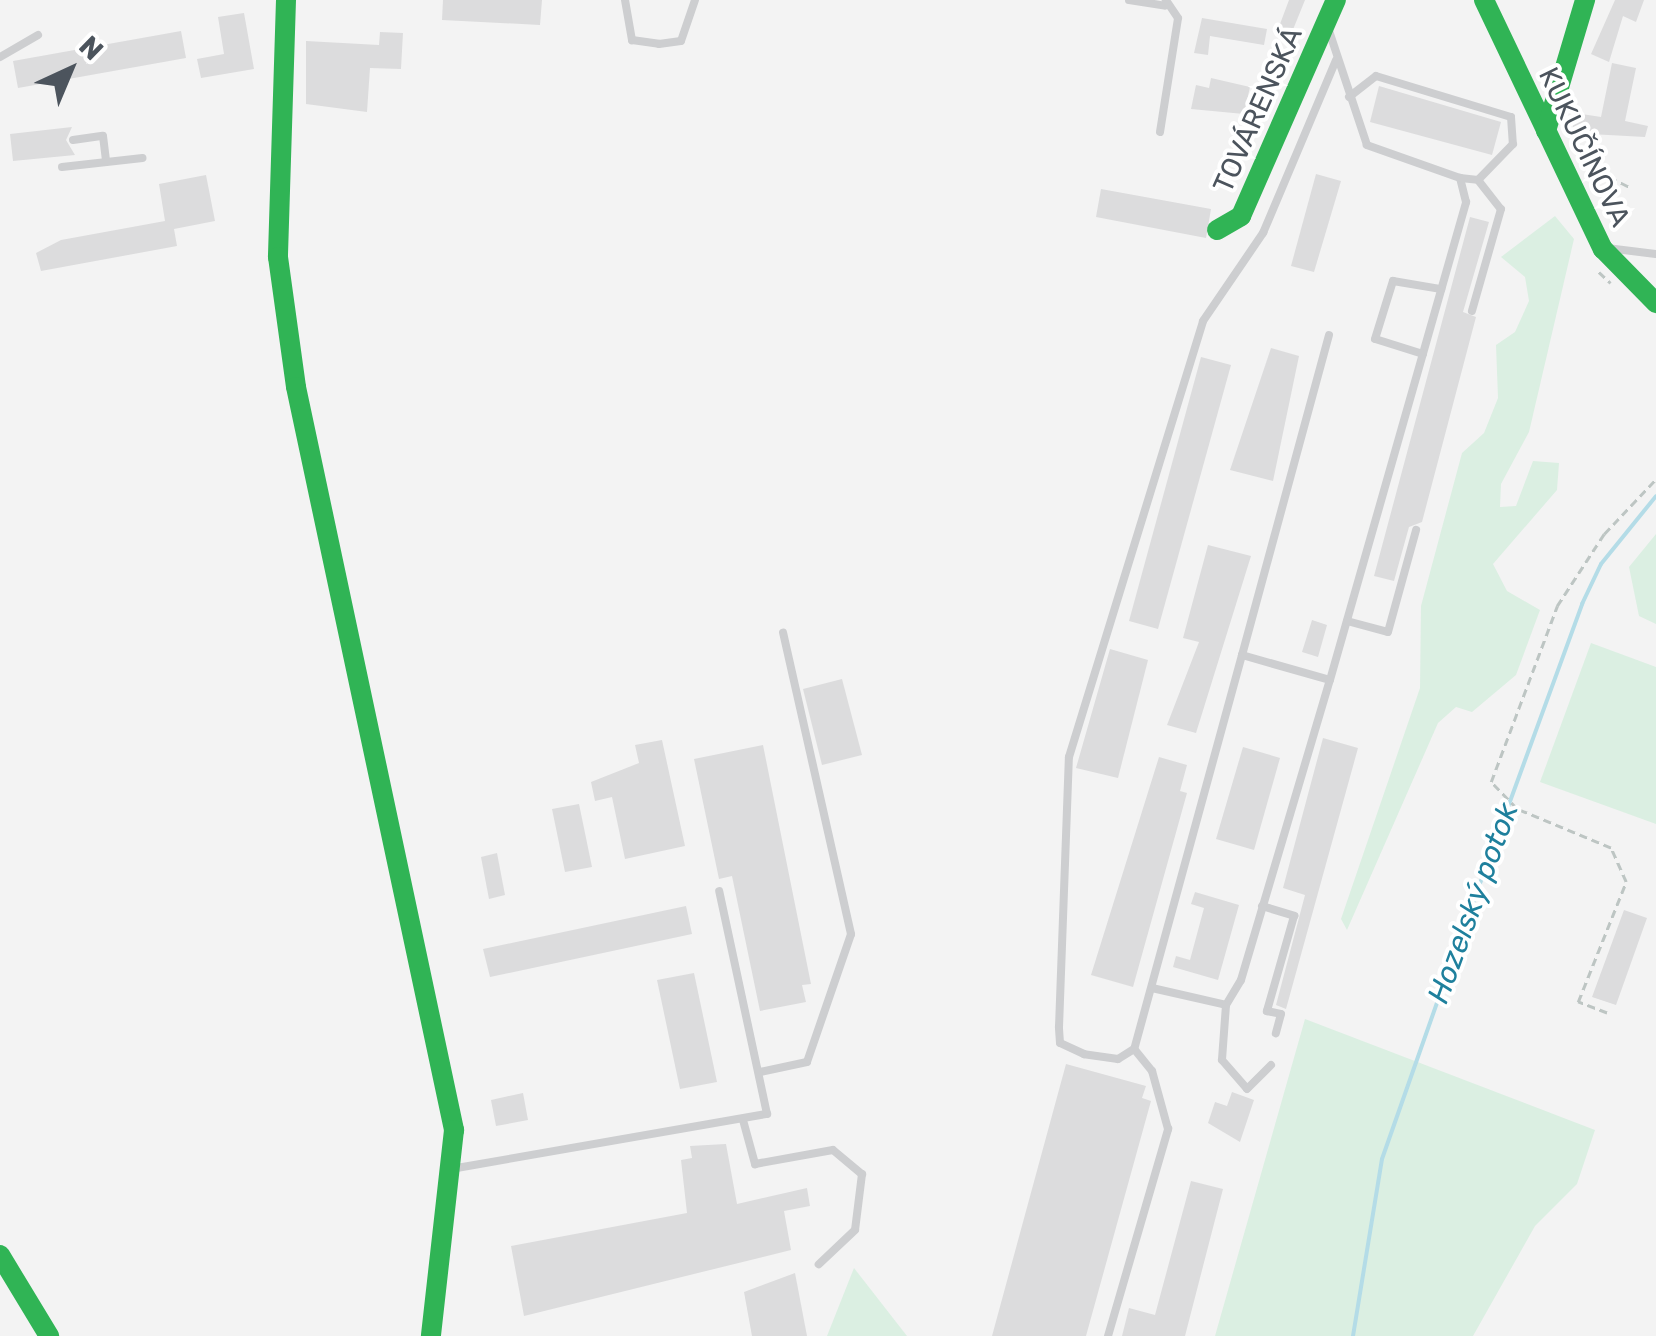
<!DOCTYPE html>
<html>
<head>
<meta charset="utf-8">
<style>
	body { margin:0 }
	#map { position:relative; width:1656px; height:1336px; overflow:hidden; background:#f3f3f3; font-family:Rubik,sans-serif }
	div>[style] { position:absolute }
	.green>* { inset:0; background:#dbefe2 }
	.stream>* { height:4px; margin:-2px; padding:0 2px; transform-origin:2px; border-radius:2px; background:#b4dce7 }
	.building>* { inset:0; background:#dcdcdd }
	.path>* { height:2.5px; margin-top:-1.25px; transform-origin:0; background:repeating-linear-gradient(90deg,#bdc5c3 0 8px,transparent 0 13px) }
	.lane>* { height:8px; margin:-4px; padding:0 4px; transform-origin:4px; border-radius:4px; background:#cdced0 }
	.fast>* { height:20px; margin:-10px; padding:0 10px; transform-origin:10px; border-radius:10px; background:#30b455 }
	span { translate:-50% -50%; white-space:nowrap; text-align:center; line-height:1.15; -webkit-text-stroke:8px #fff; paint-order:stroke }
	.street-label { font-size:28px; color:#4c545d }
	.water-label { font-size:30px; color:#1f809d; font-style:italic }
	.north { position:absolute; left:20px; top:20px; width:100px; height:100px; -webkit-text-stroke:8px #fff; paint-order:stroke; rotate:44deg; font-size:28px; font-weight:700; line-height:40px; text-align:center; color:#4c545d }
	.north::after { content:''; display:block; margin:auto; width:35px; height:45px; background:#4c545d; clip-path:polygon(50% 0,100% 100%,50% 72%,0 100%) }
</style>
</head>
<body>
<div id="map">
	<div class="green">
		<i style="clip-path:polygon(1555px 216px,1574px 239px,1529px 432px,1501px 484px,1500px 507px,1516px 506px,1533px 461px,1559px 463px,1557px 490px,1493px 564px,1507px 591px,1540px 610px,1516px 675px,1472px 712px,1456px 707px,1438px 723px,1347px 930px,1341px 919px,1420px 688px,1421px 606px,1462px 453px,1484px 433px,1498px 398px,1496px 345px,1515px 332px,1529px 301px,1525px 277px,1501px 257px)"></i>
		<i style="clip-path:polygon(1656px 534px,1656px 624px,1639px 616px,1629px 567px)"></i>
		<i style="clip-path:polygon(1591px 643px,1656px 667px,1656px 824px,1540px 782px)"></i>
		<i style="clip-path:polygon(1305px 1019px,1595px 1130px,1577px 1184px,1535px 1226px,1473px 1336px,1215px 1336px)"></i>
		<i style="clip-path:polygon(854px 1268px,907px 1336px,827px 1336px)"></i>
	</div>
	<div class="stream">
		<i style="left:1353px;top:1336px;width:179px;rotate:-80.7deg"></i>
		<i style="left:1382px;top:1159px;width:234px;rotate:-70.6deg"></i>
		<i style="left:1460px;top:938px;width:356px;rotate:-69.9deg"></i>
		<i style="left:1582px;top:604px;width:44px;rotate:-64.6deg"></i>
		<i style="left:1601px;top:564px;width:87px;rotate:-51deg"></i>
	</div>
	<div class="building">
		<i style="clip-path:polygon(443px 0,542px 0,540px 25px,442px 20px)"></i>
		<i style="clip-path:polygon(1289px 0,1305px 0,1290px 37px,1277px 32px)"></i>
		<i style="clip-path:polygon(1615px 0,1644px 0,1636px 22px,1623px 16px,1609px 62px,1591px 54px)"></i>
		<i style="clip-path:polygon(244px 13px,254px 69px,201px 78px,197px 59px,224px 54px,218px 17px)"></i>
		<i style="clip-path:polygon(1202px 18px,1267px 29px,1264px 45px,1210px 36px,1208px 55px,1194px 53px)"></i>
		<i style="clip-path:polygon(181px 31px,186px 58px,18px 88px,13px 61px)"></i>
		<i style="clip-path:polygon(380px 32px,403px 33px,401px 69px,370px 68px,367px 112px,306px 104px,306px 41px,379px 45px)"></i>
		<i style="clip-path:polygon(1612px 63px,1636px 68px,1625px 121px,1648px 126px,1645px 137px,1572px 133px,1575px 113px,1601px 117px)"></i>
		<i style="clip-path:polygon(1211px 78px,1250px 87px,1244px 114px,1191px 109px,1196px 85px,1209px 88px)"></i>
		<i style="clip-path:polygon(1379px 86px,1501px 122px,1492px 155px,1370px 122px)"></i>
		<i style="clip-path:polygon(72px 127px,66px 140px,75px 155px,13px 161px,10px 134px)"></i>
		<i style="clip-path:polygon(1316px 174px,1341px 181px,1314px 272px,1291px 266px)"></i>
		<i style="clip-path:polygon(206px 175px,215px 221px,174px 229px,177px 246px,41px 271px,36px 253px,61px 240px,165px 221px,159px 184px)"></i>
		<i style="clip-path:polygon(1101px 189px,1211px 209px,1206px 238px,1096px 217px)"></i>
		<i style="clip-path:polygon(1470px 217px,1489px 222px,1463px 312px,1476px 317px,1422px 522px,1409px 527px,1394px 581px,1374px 576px)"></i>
		<i style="clip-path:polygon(1271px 348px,1299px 356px,1273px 481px,1230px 470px)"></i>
		<i style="clip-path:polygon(1201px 357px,1231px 365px,1158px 629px,1129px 621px)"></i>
		<i style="clip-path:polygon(1208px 545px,1251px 556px,1196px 733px,1167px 725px,1199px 642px,1183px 638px)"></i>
		<i style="clip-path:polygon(1312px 620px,1327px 625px,1318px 657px,1302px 652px)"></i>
		<i style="clip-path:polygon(1110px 649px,1148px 660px,1118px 778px,1076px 768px)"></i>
		<i style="clip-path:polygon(842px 679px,862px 755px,822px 765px,803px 689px)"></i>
		<i style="clip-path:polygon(1323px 738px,1358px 748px,1286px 1009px,1276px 1005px,1305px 895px,1283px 888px)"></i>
		<i style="clip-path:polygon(662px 740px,685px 846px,625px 859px,612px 797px,595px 801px,591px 782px,639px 763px,635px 745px)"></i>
		<i style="clip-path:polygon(763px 745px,811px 984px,802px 985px,806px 1002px,760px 1011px,732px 876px,719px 879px,694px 759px)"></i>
		<i style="clip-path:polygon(1243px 747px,1280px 758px,1254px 850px,1216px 839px)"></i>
		<i style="clip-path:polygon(1159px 757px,1187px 765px,1180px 791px,1187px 793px,1133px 987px,1091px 975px)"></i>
		<i style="clip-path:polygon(579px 804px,592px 867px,565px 872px,552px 809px)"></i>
		<i style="clip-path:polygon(497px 853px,505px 895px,489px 899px,481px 857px)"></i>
		<i style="clip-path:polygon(1195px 892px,1239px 905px,1218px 980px,1173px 967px,1176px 956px,1190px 960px,1204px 908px,1191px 904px)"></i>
		<i style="clip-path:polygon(686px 906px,692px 934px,490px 977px,483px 949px)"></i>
		<i style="clip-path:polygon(1624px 910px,1647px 918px,1616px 1005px,1592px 997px)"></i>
		<i style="clip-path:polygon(694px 973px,717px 1082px,680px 1089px,657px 980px)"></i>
		<i style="clip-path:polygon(1066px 1064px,1146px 1086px,1142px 1098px,1151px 1101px,1086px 1336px,992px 1336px)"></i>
		<i style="clip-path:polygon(1232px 1092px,1254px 1100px,1240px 1142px,1208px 1123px,1215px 1102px,1227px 1106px)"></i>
		<i style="clip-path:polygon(523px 1093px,528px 1120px,496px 1126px,491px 1100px)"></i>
		<i style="clip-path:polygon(726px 1144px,737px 1204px,807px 1188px,810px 1206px,784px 1211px,791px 1250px,524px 1316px,511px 1246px,687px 1213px,681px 1160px,692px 1158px,690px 1146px)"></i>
		<i style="clip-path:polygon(1191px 1181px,1223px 1189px,1185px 1336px,1122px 1336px,1129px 1308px,1155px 1315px)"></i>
		<i style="clip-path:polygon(795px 1273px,807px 1336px,752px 1336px,744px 1292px)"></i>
	</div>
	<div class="path">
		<i style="left:1571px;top:140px;width:41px;rotate:48.9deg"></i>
		<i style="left:1598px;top:171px;width:37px;rotate:27deg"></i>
		<i style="left:1599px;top:272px;width:16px;rotate:43deg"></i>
		<i style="left:1607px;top:1013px;width:31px;rotate:-159deg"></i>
		<i style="left:1578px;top:1002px;width:129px;rotate:-68.2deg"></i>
		<i style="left:1626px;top:882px;width:37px;rotate:-114deg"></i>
		<i style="left:1611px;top:848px;width:102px;rotate:-157.5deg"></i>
		<i style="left:1517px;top:809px;width:37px;rotate:-134deg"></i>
		<i style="left:1491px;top:782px;width:188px;rotate:-69.4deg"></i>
		<i style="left:1557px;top:606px;width:86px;rotate:-56.9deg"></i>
		<i style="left:1604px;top:534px;width:76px;rotate:-46.6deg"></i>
	</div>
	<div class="lane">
		<i style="left:625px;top:0;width:41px;rotate:80.1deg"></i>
		<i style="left:632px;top:40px;width:27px;rotate:8deg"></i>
		<i style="left:659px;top:44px;width:22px;rotate:-8deg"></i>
		<i style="left:681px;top:41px;width:43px;rotate:-71.1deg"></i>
		<i style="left:1129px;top:0;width:36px;rotate:9deg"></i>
		<i style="left:0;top:57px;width:44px;rotate:-30.1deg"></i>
		<i style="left:1349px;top:97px;width:34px;rotate:-38deg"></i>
		<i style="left:1376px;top:76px;width:141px;rotate:16.9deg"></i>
		<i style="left:1511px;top:117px;width:27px;rotate:86deg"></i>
		<i style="left:1513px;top:144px;width:50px;rotate:134.2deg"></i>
		<i style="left:1160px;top:132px;width:115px;rotate:-81deg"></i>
		<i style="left:1178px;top:18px;width:22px;rotate:-124deg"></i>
		<i style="left:73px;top:140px;width:30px;rotate:-8deg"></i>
		<i style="left:103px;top:136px;width:26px;rotate:83deg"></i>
		<i style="left:62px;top:167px;width:81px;rotate:-6.4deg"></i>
		<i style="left:1460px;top:178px;width:18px;rotate:6deg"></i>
		<i style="left:1478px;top:180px;width:37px;rotate:52deg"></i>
		<i style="left:1501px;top:209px;width:106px;rotate:105.9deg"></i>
		<i style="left:1607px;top:248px;width:49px;rotate:7deg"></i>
		<i style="left:1329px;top:335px;width:332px;rotate:105.2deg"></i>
		<i style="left:1242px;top:655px;width:91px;rotate:15.9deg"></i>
		<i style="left:1330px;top:680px;width:497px;rotate:-74.1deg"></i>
		<i style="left:1466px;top:202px;width:25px;rotate:-104deg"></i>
		<i style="left:1460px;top:178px;width:99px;rotate:-160.5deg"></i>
		<i style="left:1367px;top:145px;width:120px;rotate:-108.4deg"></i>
		<i style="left:1423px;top:354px;width:50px;rotate:-162.6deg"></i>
		<i style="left:1375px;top:339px;width:61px;rotate:-72.8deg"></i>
		<i style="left:1393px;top:281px;width:49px;rotate:9.5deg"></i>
		<i style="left:1347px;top:621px;width:42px;rotate:15deg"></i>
		<i style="left:1388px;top:632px;width:106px;rotate:-74.6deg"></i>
		<i style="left:1242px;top:655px;width:409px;rotate:105.3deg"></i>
		<i style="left:1134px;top:1049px;width:19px;rotate:148deg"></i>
		<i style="left:1118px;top:1059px;width:34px;rotate:-172deg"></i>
		<i style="left:1084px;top:1054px;width:26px;rotate:-155deg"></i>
		<i style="left:1060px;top:1043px;width:16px;rotate:-94deg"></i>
		<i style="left:1059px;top:1027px;width:270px;rotate:-87.9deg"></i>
		<i style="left:1069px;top:757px;width:456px;rotate:-72.9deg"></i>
		<i style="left:1203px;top:321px;width:107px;rotate:-55.7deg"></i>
		<i style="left:1263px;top:233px;width:188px;rotate:-67.1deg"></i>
		<i style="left:1262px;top:906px;width:34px;rotate:17deg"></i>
		<i style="left:1294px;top:916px;width:99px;rotate:105.9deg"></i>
		<i style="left:1267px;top:1011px;width:14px;rotate:12deg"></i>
		<i style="left:1281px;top:1014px;width:20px;rotate:105deg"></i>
		<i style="left:1152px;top:988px;width:76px;rotate:12.9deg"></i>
		<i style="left:1226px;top:1005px;width:29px;rotate:-59deg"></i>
		<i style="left:1241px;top:980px;width:313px;rotate:-73.5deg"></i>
		<i style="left:1226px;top:1005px;width:55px;rotate:94.2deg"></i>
		<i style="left:1222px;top:1060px;width:38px;rotate:49deg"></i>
		<i style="left:1247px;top:1089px;width:34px;rotate:-45deg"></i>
		<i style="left:760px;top:1072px;width:48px;rotate:-12deg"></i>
		<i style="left:807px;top:1062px;width:135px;rotate:-71deg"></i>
		<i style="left:851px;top:934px;width:309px;rotate:-102.7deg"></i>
		<i style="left:743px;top:1120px;width:46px;rotate:74.7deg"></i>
		<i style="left:755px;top:1164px;width:79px;rotate:-10.2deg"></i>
		<i style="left:833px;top:1150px;width:38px;rotate:40deg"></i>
		<i style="left:862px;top:1174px;width:56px;rotate:97.1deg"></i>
		<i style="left:855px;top:1230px;width:50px;rotate:136.6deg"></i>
		<i style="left:451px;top:1169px;width:321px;rotate:-9.9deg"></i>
		<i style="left:767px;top:1114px;width:228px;rotate:-102.1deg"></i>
		<i style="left:1108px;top:1336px;width:216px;rotate:-73.8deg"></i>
		<i style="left:1168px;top:1129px;width:60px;rotate:-105.4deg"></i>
		<i style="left:1152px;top:1071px;width:28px;rotate:-129deg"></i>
	</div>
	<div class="fast">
		<i style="left:286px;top:0;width:257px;rotate:91.8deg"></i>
		<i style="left:278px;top:257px;width:131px;rotate:82.1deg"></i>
		<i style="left:296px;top:387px;width:760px;rotate:77.99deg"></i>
		<i style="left:454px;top:1130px;width:207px;rotate:96.4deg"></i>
		<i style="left:1484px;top:0;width:276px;rotate:64.5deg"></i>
		<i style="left:1603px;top:249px;width:76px;rotate:45.5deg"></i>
		<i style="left:1546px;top:131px;width:137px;rotate:-73.4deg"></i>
		<i style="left:1217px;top:230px;width:28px;rotate:-30deg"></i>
		<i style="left:1241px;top:216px;width:236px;rotate:-66.3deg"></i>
		<i style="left:0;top:1255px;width:95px;rotate:58.8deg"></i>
	</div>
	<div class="street-label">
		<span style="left:1258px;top:110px;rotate:-66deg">TOVÁRENSKÁ</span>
		<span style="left:1584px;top:147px;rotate:64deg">KUKUČÍNOVA</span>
	</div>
	<div class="water-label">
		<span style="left:1473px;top:903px;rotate:-70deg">Hozelský potok</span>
	</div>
	<div class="north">N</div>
</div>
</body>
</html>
